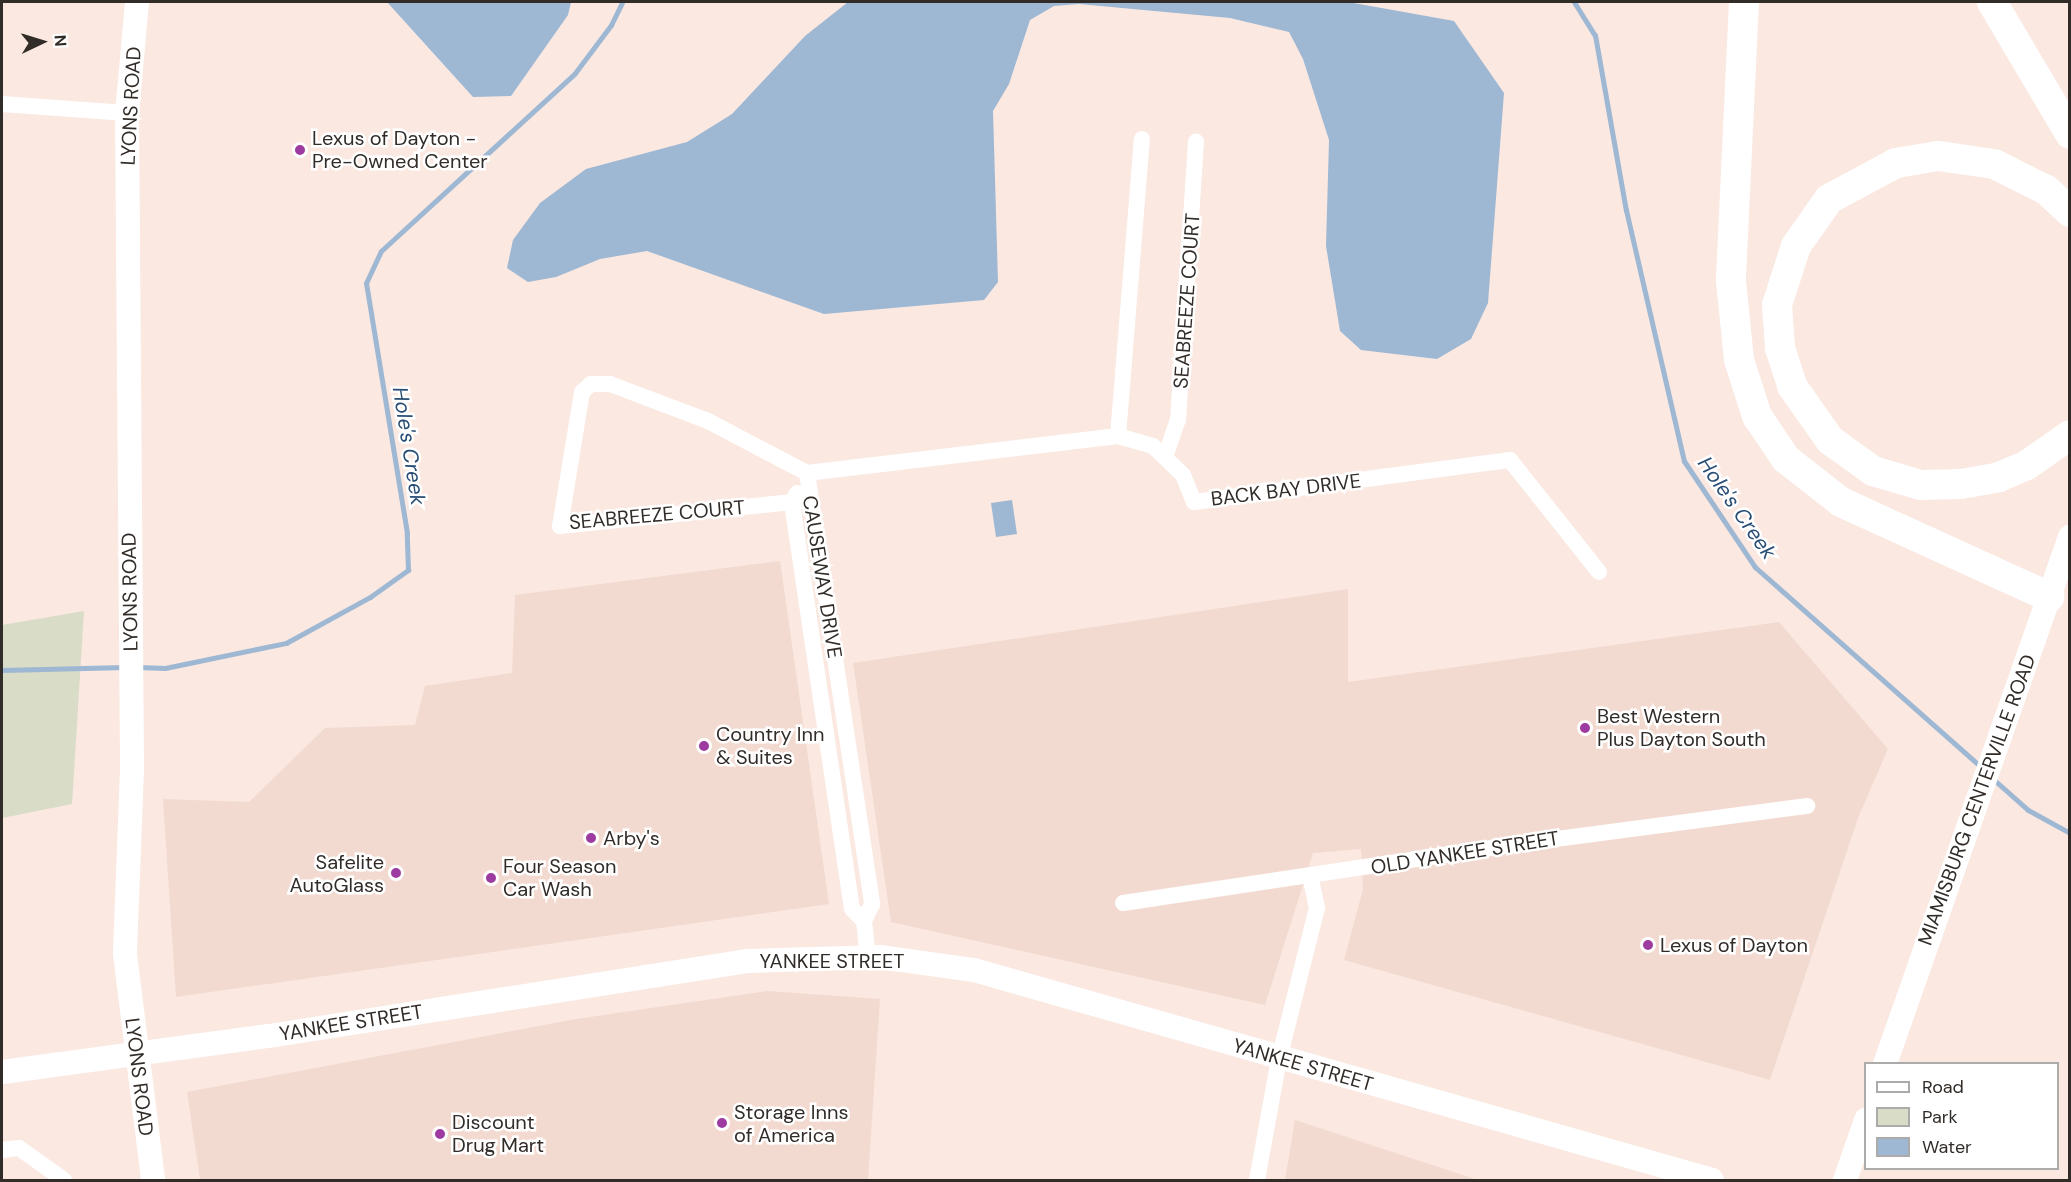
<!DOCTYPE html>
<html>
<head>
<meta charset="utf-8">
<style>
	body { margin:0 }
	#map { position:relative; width:2071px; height:1182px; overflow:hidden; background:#fae8e1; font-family:"DM Sans",sans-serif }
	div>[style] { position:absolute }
	.built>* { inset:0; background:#f3dad0 }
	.green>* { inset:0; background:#d9dcc6 }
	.water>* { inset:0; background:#9eb7d3 }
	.stream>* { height:5px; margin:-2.5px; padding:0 2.5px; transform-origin:2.5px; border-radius:2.5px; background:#9eb7d3 }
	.street>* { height:16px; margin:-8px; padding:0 8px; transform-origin:8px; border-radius:8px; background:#fff }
	.secondary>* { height:24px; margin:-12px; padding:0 12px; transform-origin:12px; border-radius:12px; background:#fff }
	.highway>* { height:30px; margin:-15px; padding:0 15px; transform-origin:15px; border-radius:15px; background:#fff }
	.dots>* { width:16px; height:16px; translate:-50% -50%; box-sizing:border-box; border:3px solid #fff; border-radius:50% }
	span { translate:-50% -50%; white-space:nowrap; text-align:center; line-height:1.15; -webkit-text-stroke:5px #fff; paint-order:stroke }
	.street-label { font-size:20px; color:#322c29 }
	.poi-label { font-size:20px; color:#322c29 }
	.left { translate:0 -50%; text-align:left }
	.right { translate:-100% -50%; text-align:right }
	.water-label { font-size:21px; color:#284d74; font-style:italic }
	.frame { position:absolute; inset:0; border:3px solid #322c29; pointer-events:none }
	.legend { position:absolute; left:1864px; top:1062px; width:195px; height:108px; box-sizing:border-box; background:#fff; border:2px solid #adaba9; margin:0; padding:8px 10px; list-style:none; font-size:18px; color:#322c29 }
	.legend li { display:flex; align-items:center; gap:12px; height:30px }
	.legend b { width:30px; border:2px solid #adaba9 }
	.north { position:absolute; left:12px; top:12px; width:60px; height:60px; -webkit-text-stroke:4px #fff; paint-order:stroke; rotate:86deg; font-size:16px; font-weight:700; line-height:24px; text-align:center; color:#322c29 }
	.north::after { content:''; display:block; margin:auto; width:21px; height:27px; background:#322c29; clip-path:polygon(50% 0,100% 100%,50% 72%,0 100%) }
</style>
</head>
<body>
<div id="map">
	<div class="built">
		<i style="clip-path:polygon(780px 561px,829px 904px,176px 997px,163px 799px,249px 802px,325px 728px,415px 725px,425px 686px,512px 673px,515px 595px)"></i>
		<i style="clip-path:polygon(1348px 589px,1348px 682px,1779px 622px,1888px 749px,1858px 818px,1770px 1080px,1344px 960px,1363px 889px,1361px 849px,1313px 853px,1265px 1005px,891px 922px,853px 663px)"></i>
		<i style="clip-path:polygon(767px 991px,880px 999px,868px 1180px,200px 1180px,187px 1092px,576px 1019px)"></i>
		<i style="clip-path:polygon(1295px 1120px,1478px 1180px,1285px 1180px)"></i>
	</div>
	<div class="green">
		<i style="clip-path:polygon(84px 611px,72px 804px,2px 818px,2px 625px)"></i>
	</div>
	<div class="water">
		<i style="clip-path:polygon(387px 2px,571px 2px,568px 15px,511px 96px,473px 97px)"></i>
		<i style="clip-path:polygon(848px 2px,1348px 2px,1454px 21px,1504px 93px,1488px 303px,1471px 339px,1437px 359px,1361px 350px,1340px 331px,1326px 246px,1329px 140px,1303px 59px,1289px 32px,1230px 18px,1079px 4px,1054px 6px,1030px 20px,1009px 84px,993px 111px,998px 282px,984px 300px,824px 314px,647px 251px,600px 259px,556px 277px,528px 282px,507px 268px,513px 240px,540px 203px,586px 169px,687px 142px,732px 114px,805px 36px)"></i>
		<i style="clip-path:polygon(1012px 500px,1017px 534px,996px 537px,991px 503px)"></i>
	</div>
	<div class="stream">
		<i style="left:1574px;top:2px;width:39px;rotate:58deg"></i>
		<i style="left:1595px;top:35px;width:178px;rotate:80deg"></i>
		<i style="left:1626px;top:210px;width:258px;rotate:77deg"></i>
		<i style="left:1684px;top:461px;width:128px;rotate:56.2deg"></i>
		<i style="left:1755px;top:567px;width:302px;rotate:41.5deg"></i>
		<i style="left:138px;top:667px;width:27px;rotate:2deg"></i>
		<i style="left:165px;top:668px;width:124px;rotate:-11.7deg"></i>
		<i style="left:286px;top:643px;width:96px;rotate:-28.7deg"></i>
		<i style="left:370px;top:597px;width:47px;rotate:-35.4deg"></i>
		<i style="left:408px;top:570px;width:37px;rotate:-92deg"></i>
		<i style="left:407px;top:533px;width:253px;rotate:-99.3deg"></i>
		<i style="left:366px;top:283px;width:35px;rotate:-65deg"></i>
		<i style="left:381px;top:251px;width:263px;rotate:-42.5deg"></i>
		<i style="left:575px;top:73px;width:60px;rotate:-53.1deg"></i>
		<i style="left:611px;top:25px;width:25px;rotate:-64deg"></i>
		<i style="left:2px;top:670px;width:124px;rotate:-1.4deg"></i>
		<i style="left:1992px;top:778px;width:48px;rotate:41.6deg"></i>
		<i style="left:2028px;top:810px;width:48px;rotate:28.7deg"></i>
	</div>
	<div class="street">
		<i style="left:2px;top:104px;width:125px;rotate:4.1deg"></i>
		<i style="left:1118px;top:436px;width:298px;rotate:-85.4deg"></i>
		<i style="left:1165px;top:457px;width:39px;rotate:-71deg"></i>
		<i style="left:1178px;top:420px;width:279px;rotate:-86.3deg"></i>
		<i style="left:807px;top:473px;width:313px;rotate:-6.8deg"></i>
		<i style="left:1118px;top:436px;width:36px;rotate:16deg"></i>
		<i style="left:1153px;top:446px;width:42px;rotate:44deg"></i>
		<i style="left:1183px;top:475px;width:29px;rotate:68deg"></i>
		<i style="left:1194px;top:502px;width:319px;rotate:-7.6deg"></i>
		<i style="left:1510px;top:460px;width:143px;rotate:51.5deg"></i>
		<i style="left:807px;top:473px;width:112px;rotate:-152.3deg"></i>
		<i style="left:708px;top:421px;width:105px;rotate:-159.3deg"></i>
		<i style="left:610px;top:384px;width:19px;rotate:180deg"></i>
		<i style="left:591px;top:384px;width:12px;rotate:138deg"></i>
		<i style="left:582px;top:392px;width:136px;rotate:99.3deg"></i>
		<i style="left:560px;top:526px;width:252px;rotate:-5.9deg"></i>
		<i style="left:807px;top:473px;width:436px;rotate:81.4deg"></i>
		<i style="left:872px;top:904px;width:19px;rotate:115deg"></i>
		<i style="left:864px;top:921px;width:36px;rotate:84deg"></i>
		<i style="left:797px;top:493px;width:11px;rotate:117deg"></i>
		<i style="left:792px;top:503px;width:410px;rotate:81.6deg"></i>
		<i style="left:852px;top:909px;width:17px;rotate:45deg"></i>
		<i style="left:1123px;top:903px;width:384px;rotate:-8.5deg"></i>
		<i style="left:1503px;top:846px;width:307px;rotate:-7.5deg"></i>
		<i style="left:2px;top:1150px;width:17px;rotate:-7deg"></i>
		<i style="left:19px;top:1148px;width:55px;rotate:35.4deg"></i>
		<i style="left:1257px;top:1180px;width:123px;rotate:-79.7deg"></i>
		<i style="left:1279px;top:1059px;width:156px;rotate:-75.9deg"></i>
		<i style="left:1317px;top:908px;width:33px;rotate:-102deg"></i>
	</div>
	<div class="secondary">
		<i style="left:137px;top:2px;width:111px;rotate:95.1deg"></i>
		<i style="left:127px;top:113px;width:657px;rotate:89.56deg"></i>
		<i style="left:132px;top:770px;width:184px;rotate:92.2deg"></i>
		<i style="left:125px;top:954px;width:228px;rotate:82.9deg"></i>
		<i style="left:1885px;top:1064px;width:559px;rotate:-70.66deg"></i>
		<i style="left:2px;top:1072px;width:269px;rotate:-7.7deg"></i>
		<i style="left:269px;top:1036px;width:485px;rotate:-8.9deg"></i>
		<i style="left:748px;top:961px;width:132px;rotate:-1.7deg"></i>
		<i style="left:880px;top:957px;width:95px;rotate:7.9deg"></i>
		<i style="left:974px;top:970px;width:767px;rotate:15.88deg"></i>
		<i style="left:1845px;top:1180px;width:64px;rotate:-70.7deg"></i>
	</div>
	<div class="highway">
		<i style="left:1744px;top:2px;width:279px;rotate:92.7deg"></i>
		<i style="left:1731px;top:281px;width:79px;rotate:84.2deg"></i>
		<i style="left:1739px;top:360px;width:59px;rotate:72.2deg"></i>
		<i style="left:1757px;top:416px;width:52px;rotate:56deg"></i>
		<i style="left:1786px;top:459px;width:70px;rotate:38deg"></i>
		<i style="left:1841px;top:502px;width:229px;rotate:24.5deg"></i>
		<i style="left:1992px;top:2px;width:153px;rotate:59.4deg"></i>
		<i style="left:2070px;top:212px;width:33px;rotate:-137deg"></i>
		<i style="left:2046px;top:190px;width:58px;rotate:-153.4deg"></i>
		<i style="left:1994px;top:164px;width:57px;rotate:-171.9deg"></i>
		<i style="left:1938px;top:156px;width:43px;rotate:170.5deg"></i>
		<i style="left:1896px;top:163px;width:76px;rotate:151.8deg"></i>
		<i style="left:1829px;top:199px;width:57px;rotate:125.1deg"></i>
		<i style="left:1796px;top:246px;width:62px;rotate:107.9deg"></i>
		<i style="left:1777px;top:305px;width:43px;rotate:86deg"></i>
		<i style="left:1780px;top:348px;width:40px;rotate:72deg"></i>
		<i style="left:1792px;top:386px;width:66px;rotate:54.9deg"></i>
		<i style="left:1830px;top:440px;width:53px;rotate:35.8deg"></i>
		<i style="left:1873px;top:471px;width:50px;rotate:16.3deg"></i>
		<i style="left:1921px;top:485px;width:40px;rotate:-1.4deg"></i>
		<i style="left:1961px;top:484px;width:39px;rotate:-10deg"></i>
		<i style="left:1999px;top:477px;width:30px;rotate:-23deg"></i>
		<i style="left:2027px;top:465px;width:52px;rotate:-34.9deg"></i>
	</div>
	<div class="dots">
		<i style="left:300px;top:150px;background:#9d3ba1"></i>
		<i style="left:1585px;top:728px;background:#9d3ba1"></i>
		<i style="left:704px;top:746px;background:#9d3ba1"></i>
		<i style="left:591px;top:838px;background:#9d3ba1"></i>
		<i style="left:396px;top:873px;background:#9d3ba1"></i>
		<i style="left:491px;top:878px;background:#9d3ba1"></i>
		<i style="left:1648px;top:945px;background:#9d3ba1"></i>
		<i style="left:722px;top:1123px;background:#9d3ba1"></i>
		<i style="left:440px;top:1134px;background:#9d3ba1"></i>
	</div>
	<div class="street-label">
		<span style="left:131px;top:106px;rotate:-87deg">LYONS ROAD</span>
		<span style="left:1187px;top:301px;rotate:-86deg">SEABREEZE COURT</span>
		<span style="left:1286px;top:490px;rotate:-7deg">BACK BAY DRIVE</span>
		<span style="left:657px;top:515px;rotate:-5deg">SEABREEZE COURT</span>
		<span style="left:822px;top:577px;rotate:81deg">CAUSEWAY DRIVE</span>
		<span style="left:130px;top:592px;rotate:-91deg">LYONS ROAD</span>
		<span style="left:1977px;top:800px;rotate:-70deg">MIAMISBURG CENTERVILLE ROAD</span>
		<span style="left:1465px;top:853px;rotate:-9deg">OLD YANKEE STREET</span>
		<span style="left:832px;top:961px">YANKEE STREET</span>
		<span style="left:351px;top:1023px;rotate:-9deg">YANKEE STREET</span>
		<span style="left:1303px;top:1065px;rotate:16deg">YANKEE STREET</span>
		<span style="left:139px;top:1077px;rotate:83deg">LYONS ROAD</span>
	</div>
	<div class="poi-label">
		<span class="left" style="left:312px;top:150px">Lexus of Dayton -<br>Pre-Owned Center</span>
		<span class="left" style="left:1597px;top:728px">Best Western<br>Plus Dayton South</span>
		<span class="left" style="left:716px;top:746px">Country Inn<br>&amp; Suites</span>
		<span class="left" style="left:603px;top:838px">Arby's</span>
		<span class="right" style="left:384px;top:874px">Safelite<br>AutoGlass</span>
		<span class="left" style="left:503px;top:878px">Four Season<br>Car Wash</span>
		<span class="left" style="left:1660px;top:945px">Lexus of Dayton</span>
		<span class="left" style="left:734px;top:1124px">Storage Inns<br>of America</span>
		<span class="left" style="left:452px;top:1134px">Discount<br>Drug Mart</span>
	</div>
	<div class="water-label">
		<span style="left:409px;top:446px;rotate:81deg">Hole's Creek</span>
		<span style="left:1737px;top:508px;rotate:55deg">Hole's Creek</span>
	</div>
	<div class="frame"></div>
	<ul class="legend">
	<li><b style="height:8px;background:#fff"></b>Road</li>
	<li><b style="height:16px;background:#d9dcc6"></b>Park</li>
	<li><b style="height:16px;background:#9eb7d3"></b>Water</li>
	</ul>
	<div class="north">N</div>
</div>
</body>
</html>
